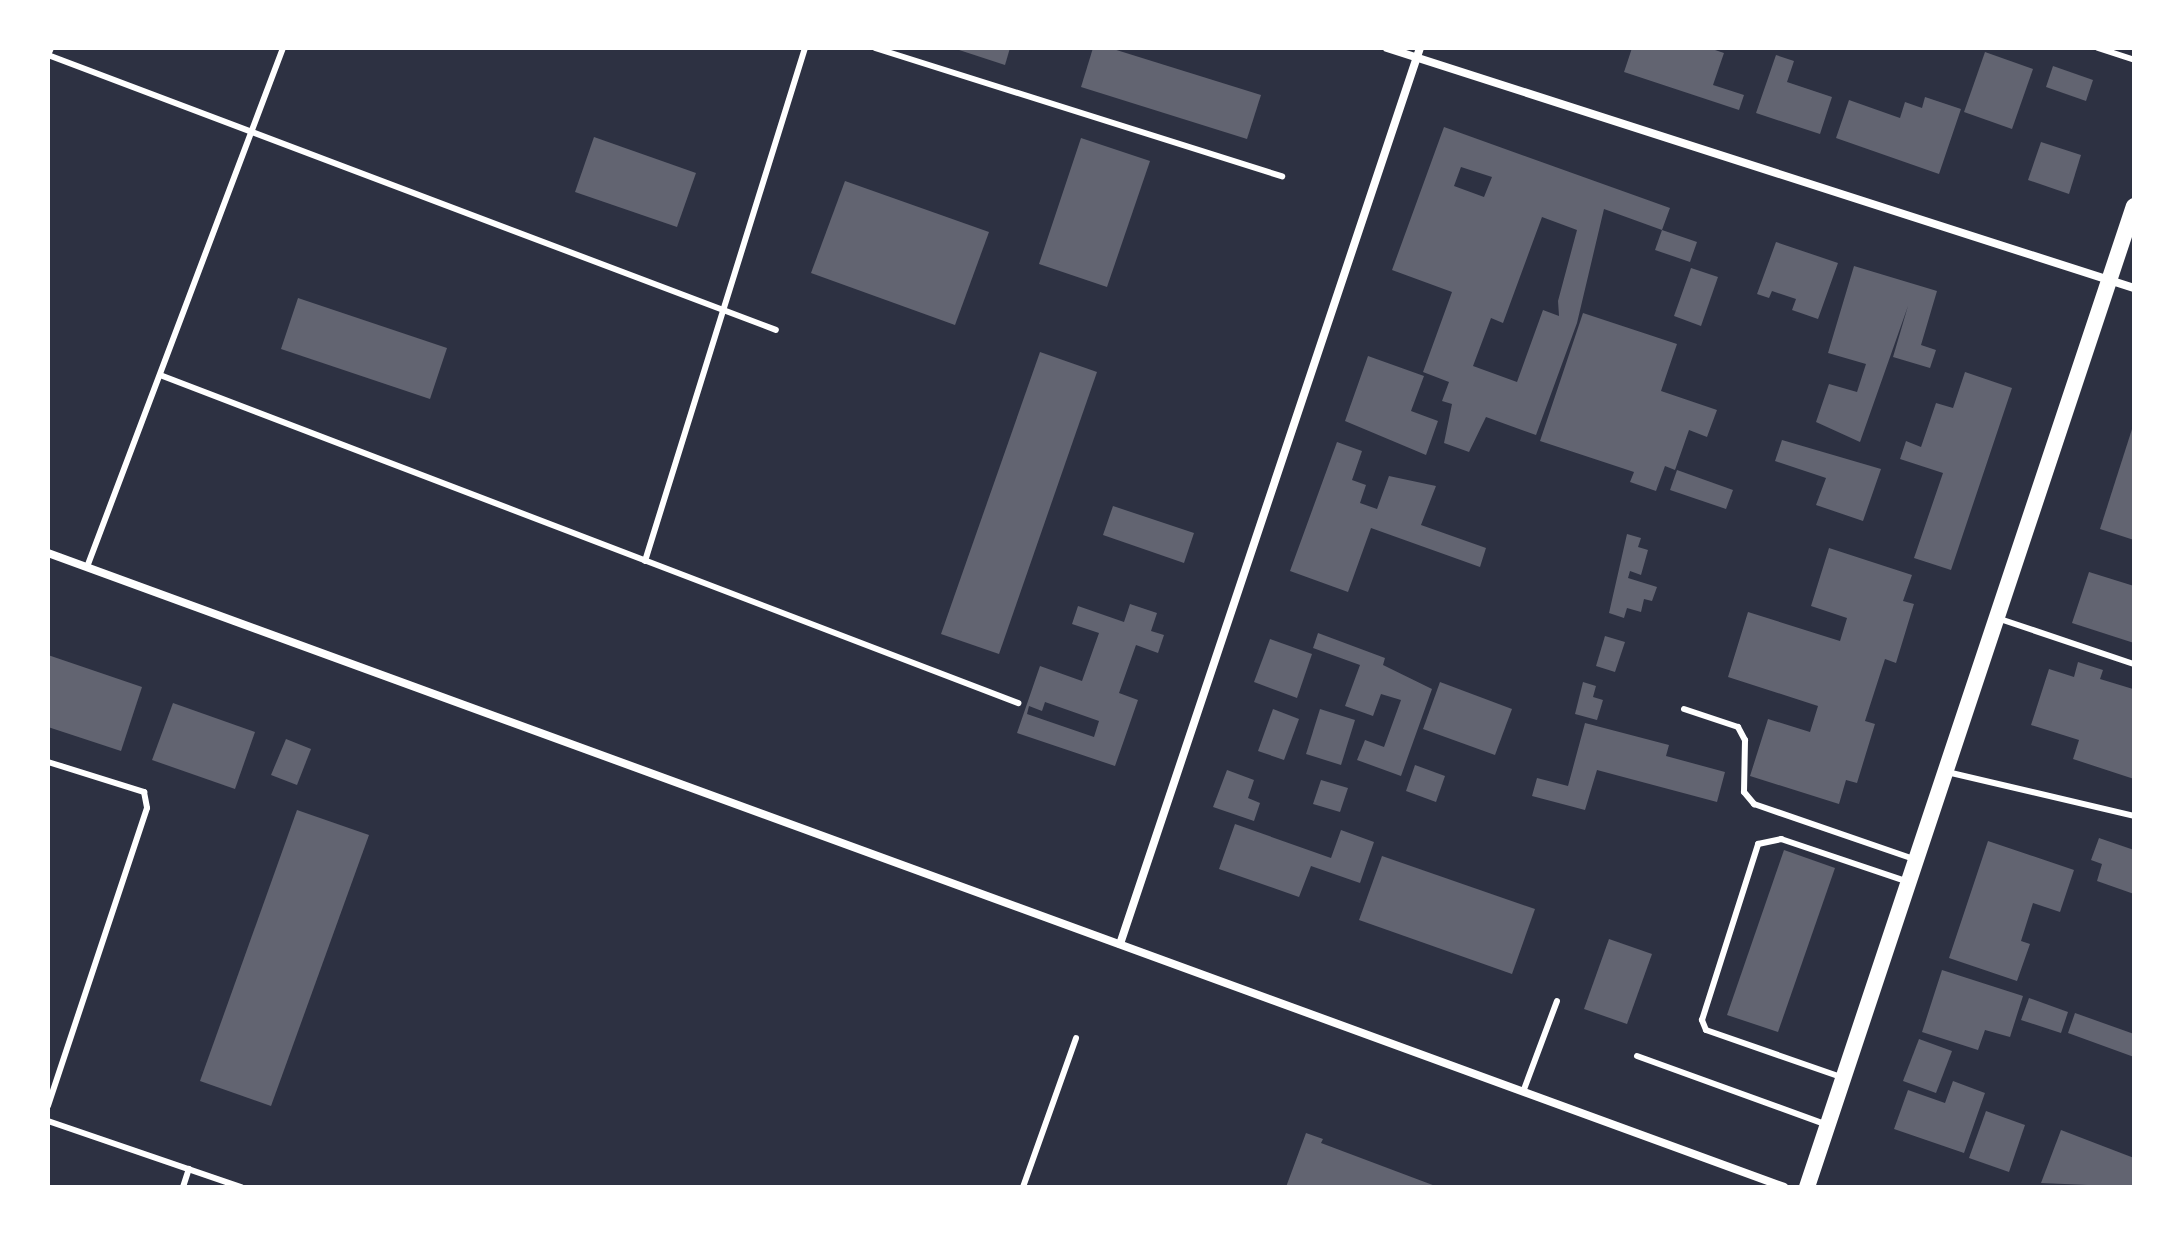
<!DOCTYPE html>
<html>
<head>
<meta charset="utf-8">
<style>
	body { margin:0 }
	#map { position:relative; width:2182px; height:1235px; overflow:hidden; background:#2d3142; font-family:"Open Sans",sans-serif }
	div>[style] { position:absolute }
	.building>* { inset:0; background:#626471 }
	.service>* { height:6px; margin:-3px; padding:0 3px; transform-origin:3px; border-radius:3px; background:#fff }
	.minor>* { height:8px; margin:-4px; padding:0 4px; transform-origin:4px; border-radius:4px; background:#fff }
	.secondary>* { height:16px; margin:-8px; padding:0 8px; transform-origin:8px; border-radius:8px; background:#fff }
	span { translate:-50% -50%; white-space:nowrap; text-align:center; line-height:1.15; -webkit-text-stroke:8px #fff; paint-order:stroke }
	.frame { position:absolute; inset:0; border:50px solid #fff; pointer-events:none }
</style>
</head>
<body>
<div id="map">
	<div class="building">
		<i style="clip-path:polygon(953px 48px,1010px 48px,1005px 65px)"></i>
		<i style="clip-path:polygon(1093px 48px,1110px 48px,1261px 95px,1247px 139px,1081px 87px)"></i>
		<i style="clip-path:polygon(1632px 48px,1709px 48px,1724px 53px,1713px 85px,1744px 95px,1739px 110px,1624px 72px)"></i>
		<i style="clip-path:polygon(1985px 52px,2033px 69px,2012px 129px,1964px 112px)"></i>
		<i style="clip-path:polygon(1776px 55px,1794px 61px,1787px 82px,1832px 97px,1820px 134px,1756px 113px)"></i>
		<i style="clip-path:polygon(2053px 66px,2093px 80px,2086px 101px,2046px 87px)"></i>
		<i style="clip-path:polygon(1925px 97px,1961px 109px,1939px 174px,1836px 138px,1849px 100px,1900px 118px,1905px 102px,1922px 108px)"></i>
		<i style="clip-path:polygon(evenodd,1444px 127px,1670px 208px,1662px 230px,1604px 209px,1577px 323px,1536px 435px,1486px 417px,1469px 452px,1444px 443px,1452px 404px,1442px 401px,1449px 382px,1423px 372px,1452px 292px,1392px 270px,1444px 127px,1461px 167px,1492px 177px,1484px 197px,1454px 186px,1461px 167px,1444px 127px,1542px 217px,1577px 230px,1558px 301px,1559px 316px,1543px 310px,1517px 382px,1473px 366px,1491px 318px,1503px 323px,1542px 217px)"></i>
		<i style="clip-path:polygon(594px 137px,696px 173px,677px 227px,575px 192px)"></i>
		<i style="clip-path:polygon(1081px 138px,1150px 161px,1107px 287px,1039px 264px)"></i>
		<i style="clip-path:polygon(2041px 142px,2081px 155px,2069px 194px,2028px 180px)"></i>
		<i style="clip-path:polygon(845px 181px,989px 232px,955px 325px,811px 273px)"></i>
		<i style="clip-path:polygon(1662px 230px,1697px 242px,1690px 262px,1655px 250px)"></i>
		<i style="clip-path:polygon(1776px 242px,1838px 263px,1818px 319px,1792px 310px,1796px 299px,1772px 291px,1769px 298px,1757px 294px)"></i>
		<i style="clip-path:polygon(1854px 266px,1937px 291px,1921px 345px,1936px 350px,1930px 368px,1893px 357px,1908px 306px,1860px 442px,1816px 422px,1829px 384px,1857px 392px,1866px 364px,1828px 353px)"></i>
		<i style="clip-path:polygon(1691px 268px,1718px 277px,1701px 326px,1674px 316px)"></i>
		<i style="clip-path:polygon(298px 298px,447px 348px,430px 399px,281px 349px)"></i>
		<i style="clip-path:polygon(1583px 313px,1677px 344px,1661px 391px,1717px 410px,1707px 437px,1689px 430px,1675px 470px,1665px 466px,1656px 491px,1630px 482px,1634px 472px,1540px 441px)"></i>
		<i style="clip-path:polygon(1040px 352px,1097px 372px,999px 654px,941px 634px)"></i>
		<i style="clip-path:polygon(1368px 356px,1424px 376px,1411px 411px,1438px 421px,1426px 455px,1345px 421px)"></i>
		<i style="clip-path:polygon(1965px 372px,2012px 388px,1951px 570px,1914px 558px,1943px 473px,1900px 459px,1906px 441px,1921px 447px,1936px 403px,1953px 408px)"></i>
		<i style="clip-path:polygon(2133px 426px,2134px 427px,2134px 540px,2100px 529px)"></i>
		<i style="clip-path:polygon(1782px 440px,1881px 469px,1863px 521px,1816px 505px,1826px 478px,1775px 461px)"></i>
		<i style="clip-path:polygon(1337px 442px,1362px 451px,1352px 480px,1366px 485px,1360px 503px,1377px 509px,1389px 476px,1436px 486px,1421px 525px,1486px 548px,1480px 567px,1371px 528px,1348px 592px,1290px 571px)"></i>
		<i style="clip-path:polygon(1677px 470px,1733px 490px,1726px 509px,1670px 490px)"></i>
		<i style="clip-path:polygon(1113px 506px,1194px 533px,1184px 563px,1103px 535px)"></i>
		<i style="clip-path:polygon(1627px 534px,1641px 538px,1638px 547px,1648px 550px,1641px 575px,1630px 571px,1628px 578px,1657px 587px,1652px 601px,1644px 599px,1641px 612px,1627px 608px,1624px 618px,1609px 613px)"></i>
		<i style="clip-path:polygon(1829px 548px,1912px 575px,1903px 601px,1914px 604px,1896px 663px,1885px 659px,1865px 721px,1875px 724px,1857px 783px,1846px 780px,1839px 804px,1750px 776px,1768px 719px,1810px 732px,1818px 706px,1728px 677px,1748px 612px,1840px 641px,1847px 618px,1811px 606px)"></i>
		<i style="clip-path:polygon(2089px 572px,2134px 586px,2134px 643px,2072px 623px)"></i>
		<i style="clip-path:polygon(evenodd,1130px 604px,1157px 613px,1151px 631px,1164px 635px,1158px 653px,1136px 645px,1119px 693px,1138px 700px,1115px 766px,1017px 733px,1040px 666px,1082px 681px,1099px 633px,1072px 624px,1078px 606px,1124px 622px,1130px 604px,1045px 702px,1099px 721px,1094px 737px,1027px 714px,1029px 706px,1042px 711px,1045px 702px)"></i>
		<i style="clip-path:polygon(1318px 633px,1385px 658px,1383px 665px,1432px 689px,1401px 776px,1357px 760px,1365px 740px,1384px 747px,1401px 700px,1381px 694px,1373px 716px,1345px 706px,1360px 665px,1313px 648px)"></i>
		<i style="clip-path:polygon(1605px 636px,1625px 642px,1615px 672px,1596px 666px)"></i>
		<i style="clip-path:polygon(1270px 639px,1312px 654px,1297px 698px,1254px 682px)"></i>
		<i style="clip-path:polygon(48px 655px,142px 687px,121px 751px,48px 727px)"></i>
		<i style="clip-path:polygon(2078px 662px,2103px 670px,2100px 679px,2133px 689px,2134px 779px,2073px 759px,2079px 740px,2031px 725px,2049px 669px,2074px 677px)"></i>
		<i style="clip-path:polygon(1440px 682px,1512px 709px,1495px 755px,1423px 729px)"></i>
		<i style="clip-path:polygon(1583px 682px,1596px 686px,1593px 697px,1603px 700px,1597px 720px,1575px 714px)"></i>
		<i style="clip-path:polygon(173px 703px,255px 732px,235px 789px,152px 760px)"></i>
		<i style="clip-path:polygon(1273px 709px,1299px 719px,1284px 760px,1258px 751px)"></i>
		<i style="clip-path:polygon(1320px 709px,1355px 720px,1341px 765px,1306px 754px)"></i>
		<i style="clip-path:polygon(1585px 723px,1669px 745px,1666px 756px,1725px 772px,1717px 802px,1597px 770px,1585px 810px,1532px 796px,1537px 778px,1568px 786px)"></i>
		<i style="clip-path:polygon(286px 739px,311px 749px,297px 785px,271px 775px)"></i>
		<i style="clip-path:polygon(1415px 765px,1445px 776px,1436px 802px,1406px 791px)"></i>
		<i style="clip-path:polygon(1227px 770px,1254px 780px,1248px 798px,1260px 803px,1254px 821px,1213px 807px)"></i>
		<i style="clip-path:polygon(1321px 780px,1348px 788px,1340px 812px,1313px 804px)"></i>
		<i style="clip-path:polygon(297px 810px,369px 835px,271px 1106px,200px 1081px)"></i>
		<i style="clip-path:polygon(1235px 824px,1331px 858px,1341px 830px,1374px 842px,1360px 883px,1311px 866px,1299px 897px,1219px 869px)"></i>
		<i style="clip-path:polygon(2099px 838px,2134px 850px,2134px 894px,2097px 881px,2102px 864px,2091px 860px)"></i>
		<i style="clip-path:polygon(1988px 841px,2074px 870px,2060px 912px,2033px 903px,2021px 941px,2030px 944px,2017px 981px,1949px 958px)"></i>
		<i style="clip-path:polygon(1784px 850px,1835px 868px,1778px 1032px,1727px 1015px)"></i>
		<i style="clip-path:polygon(1382px 856px,1535px 909px,1512px 974px,1359px 920px)"></i>
		<i style="clip-path:polygon(1609px 939px,1652px 954px,1627px 1024px,1584px 1009px)"></i>
		<i style="clip-path:polygon(1942px 970px,2023px 996px,2010px 1037px,1985px 1030px,1978px 1050px,1922px 1032px)"></i>
		<i style="clip-path:polygon(2029px 998px,2068px 1012px,2061px 1033px,2021px 1020px)"></i>
		<i style="clip-path:polygon(2075px 1013px,2134px 1034px,2134px 1057px,2068px 1033px)"></i>
		<i style="clip-path:polygon(1919px 1039px,1952px 1051px,1936px 1093px,1903px 1081px)"></i>
		<i style="clip-path:polygon(1953px 1081px,1985px 1093px,1964px 1153px,1894px 1129px,1908px 1090px,1945px 1103px)"></i>
		<i style="clip-path:polygon(1986px 1111px,2025px 1125px,2009px 1172px,1969px 1158px)"></i>
		<i style="clip-path:polygon(2061px 1130px,2134px 1158px,2134px 1187px,2041px 1183px)"></i>
		<i style="clip-path:polygon(1306px 1133px,1323px 1139px,1321px 1143px,1438px 1187px,1286px 1187px)"></i>
	</div>
	<div class="service">
		<i style="left:51px;top:48px;width:8px;rotate:113deg"></i>
		<i style="left:48px;top:55px;width:778px;rotate:20.69deg"></i>
		<i style="left:875px;top:48px;width:427px;rotate:17.5deg"></i>
		<i style="left:2098px;top:48px;width:38px;rotate:18deg"></i>
		<i style="left:160px;top:375px;width:919px;rotate:20.92deg"></i>
		<i style="left:645px;top:561px;width:537px;rotate:-72.68deg"></i>
		<i style="left:87px;top:567px;width:555px;rotate:-69.31deg"></i>
		<i style="left:1997px;top:618px;width:145px;rotate:18.6deg"></i>
		<i style="left:1684px;top:709px;width:57px;rotate:18.4deg"></i>
		<i style="left:1738px;top:727px;width:15px;rotate:62deg"></i>
		<i style="left:1745px;top:740px;width:52px;rotate:91.1deg"></i>
		<i style="left:1744px;top:792px;width:16px;rotate:50deg"></i>
		<i style="left:1754px;top:804px;width:169px;rotate:19deg"></i>
		<i style="left:48px;top:762px;width:101px;rotate:17.4deg"></i>
		<i style="left:144px;top:792px;width:16px;rotate:79deg"></i>
		<i style="left:147px;top:808px;width:314px;rotate:108.4deg"></i>
		<i style="left:1947px;top:772px;width:192px;rotate:13.2deg"></i>
		<i style="left:1637px;top:1056px;width:200px;rotate:19.9deg"></i>
		<i style="left:1841px;top:1077px;width:143px;rotate:-160.8deg"></i>
		<i style="left:1706px;top:1030px;width:11px;rotate:-112deg"></i>
		<i style="left:1702px;top:1020px;width:185px;rotate:-72.3deg"></i>
		<i style="left:1758px;top:844px;width:24px;rotate:-12deg"></i>
		<i style="left:1781px;top:839px;width:135px;rotate:18.6deg"></i>
		<i style="left:1523px;top:1092px;width:97px;rotate:-69.5deg"></i>
		<i style="left:48px;top:1121px;width:204px;rotate:18.9deg"></i>
		<i style="left:183px;top:1187px;width:19px;rotate:-72deg"></i>
		<i style="left:1023px;top:1187px;width:158px;rotate:-70.4deg"></i>
	</div>
	<div class="minor">
		<i style="left:1387px;top:48px;width:785px;rotate:17.81deg"></i>
		<i style="left:48px;top:553px;width:1848px;rotate:20.06deg"></i>
		<i style="left:1120px;top:944px;width:945px;rotate:-71.49deg"></i>
	</div>
	<div class="secondary">
		<i style="left:1807px;top:1187px;width:1034px;rotate:-71.57deg"></i>
	</div>
	<div class="frame"></div>
</div>
</body>
</html>
